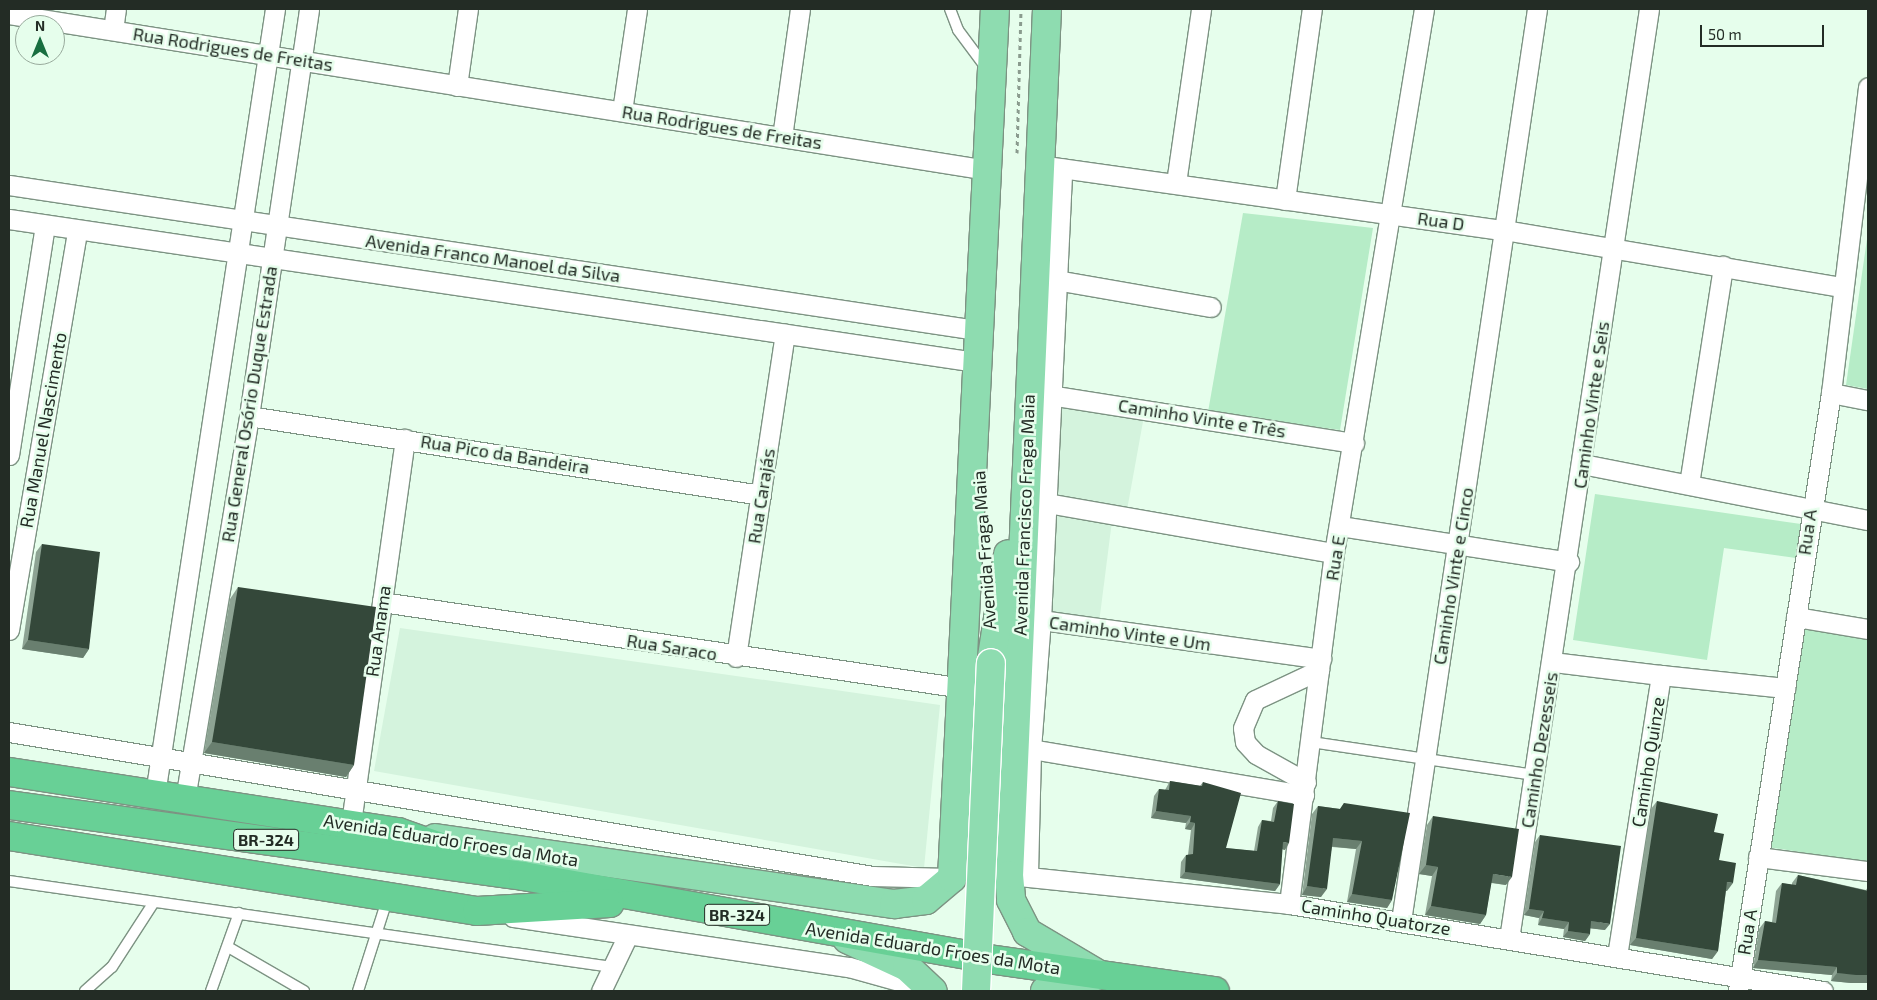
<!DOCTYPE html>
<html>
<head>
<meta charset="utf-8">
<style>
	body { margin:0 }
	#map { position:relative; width:1877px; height:1000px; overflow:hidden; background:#e6feec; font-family:"Exo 2",sans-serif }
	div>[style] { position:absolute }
	.built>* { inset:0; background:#d4f3dd }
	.green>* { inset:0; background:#b6ecc7 }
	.path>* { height:3px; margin-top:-1.5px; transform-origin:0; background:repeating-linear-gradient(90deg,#8a9b8e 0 4px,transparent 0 8px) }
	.roads { filter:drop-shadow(1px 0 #7d9383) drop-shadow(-1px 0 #7d9383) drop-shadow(0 1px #7d9383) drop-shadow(0 -1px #7d9383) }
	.service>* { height:10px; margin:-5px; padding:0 5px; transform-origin:5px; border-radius:5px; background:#fff }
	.minor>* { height:19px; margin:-9.5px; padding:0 9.5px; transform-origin:9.5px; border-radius:9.5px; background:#fff }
	.primary>* { height:28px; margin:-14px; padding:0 14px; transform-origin:14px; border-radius:14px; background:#8edcb0 }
	.trunk>* { height:28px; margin:-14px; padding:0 14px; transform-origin:14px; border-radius:14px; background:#68d096 }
	.bridges { filter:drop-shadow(1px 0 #fff) drop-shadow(-1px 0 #fff) drop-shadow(0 1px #fff) drop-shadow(0 -1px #fff) }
	.primary-bridge>* { height:28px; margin:-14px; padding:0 14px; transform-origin:14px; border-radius:14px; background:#8edcb0 }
	.wall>* { inset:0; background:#8da393 }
	.shaded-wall>* { inset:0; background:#697f6f }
	.building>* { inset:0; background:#34483a }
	span { translate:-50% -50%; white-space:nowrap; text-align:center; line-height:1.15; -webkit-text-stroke:5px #e6feec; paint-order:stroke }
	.shield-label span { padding:1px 4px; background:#e6feec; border:1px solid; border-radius:4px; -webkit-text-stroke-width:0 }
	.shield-label { font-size:16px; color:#232c25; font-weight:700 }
	.street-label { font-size:18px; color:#232c25 }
	.frame { position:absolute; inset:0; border:10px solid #232c25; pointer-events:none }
	.north { position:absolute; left:15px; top:15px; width:50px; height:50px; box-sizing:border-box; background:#e6feec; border:1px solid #98aa9c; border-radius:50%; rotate:0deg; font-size:14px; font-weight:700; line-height:20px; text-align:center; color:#232c25 }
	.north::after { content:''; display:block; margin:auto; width:18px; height:22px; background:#186e40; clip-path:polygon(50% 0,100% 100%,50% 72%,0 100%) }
	.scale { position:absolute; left:1700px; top:25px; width:124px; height:22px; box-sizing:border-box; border:2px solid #232c25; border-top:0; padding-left:6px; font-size:15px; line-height:18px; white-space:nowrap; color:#232c25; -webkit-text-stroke:4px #e6feec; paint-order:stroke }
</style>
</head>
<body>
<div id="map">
	<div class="built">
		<i style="clip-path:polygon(1055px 402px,1144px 416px,1127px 510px,1054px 496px)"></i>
		<i style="clip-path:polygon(1053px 509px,1112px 521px,1099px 623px,1047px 616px)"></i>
		<i style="clip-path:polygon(400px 628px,940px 705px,924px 868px,374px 771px)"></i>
	</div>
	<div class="green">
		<i style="clip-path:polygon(1243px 213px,1373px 228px,1340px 430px,1208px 412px)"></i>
		<i style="clip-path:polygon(1868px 232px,1868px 389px,1846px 385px)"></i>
		<i style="clip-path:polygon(1595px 494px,1801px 524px,1796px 558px,1724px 548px,1707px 660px,1573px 640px)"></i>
		<i style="clip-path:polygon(1804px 629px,1868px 639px,1868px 863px,1768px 847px)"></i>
	</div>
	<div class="path">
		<i style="left:1017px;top:153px;width:144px;rotate:-88.4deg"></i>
	</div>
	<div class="roads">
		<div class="service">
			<i style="left:950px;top:9px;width:22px;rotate:69deg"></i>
			<i style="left:958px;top:30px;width:49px;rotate:53.4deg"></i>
			<i style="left:1311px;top:742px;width:225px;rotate:8.4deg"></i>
			<i style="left:9px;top:881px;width:609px;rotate:8.12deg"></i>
			<i style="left:228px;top:947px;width:88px;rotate:30.1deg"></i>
			<i style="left:85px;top:991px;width:36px;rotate:-42deg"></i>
			<i style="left:112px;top:967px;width:77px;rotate:-57.1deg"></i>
			<i style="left:211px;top:991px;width:83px;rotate:-70.3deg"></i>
			<i style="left:358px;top:991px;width:99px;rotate:-72.3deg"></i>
		</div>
		<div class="minor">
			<i style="left:9px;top:14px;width:990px;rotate:9.06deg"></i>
			<i style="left:113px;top:30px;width:21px;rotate:-82deg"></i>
			<i style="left:457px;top:86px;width:78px;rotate:-81.9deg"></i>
			<i style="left:622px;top:111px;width:103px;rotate:-81.6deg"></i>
			<i style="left:782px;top:137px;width:129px;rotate:-82deg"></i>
			<i style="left:1039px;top:165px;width:470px;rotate:8deg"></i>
			<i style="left:1504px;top:230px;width:342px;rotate:9.6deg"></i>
			<i style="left:1176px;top:183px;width:176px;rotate:-81.8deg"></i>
			<i style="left:9px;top:185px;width:979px;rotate:8.52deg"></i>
			<i style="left:1285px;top:200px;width:193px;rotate:-82deg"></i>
			<i style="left:9px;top:219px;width:978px;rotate:8.41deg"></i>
			<i style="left:1056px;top:280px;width:157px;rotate:9.9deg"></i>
			<i style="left:1831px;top:393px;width:38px;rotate:11deg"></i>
			<i style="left:1050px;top:395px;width:308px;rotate:9deg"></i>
			<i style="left:249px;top:416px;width:518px;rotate:8.77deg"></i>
			<i style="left:9px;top:455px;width:233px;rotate:-81.1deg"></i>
			<i style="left:1582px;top:464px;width:291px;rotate:11.1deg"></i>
			<i style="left:1689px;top:484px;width:221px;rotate:-81.1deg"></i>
			<i style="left:1047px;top:503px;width:291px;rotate:9.9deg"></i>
			<i style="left:1340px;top:526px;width:232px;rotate:8.9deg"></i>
			<i style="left:382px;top:602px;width:587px;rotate:8.42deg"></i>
			<i style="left:1796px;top:617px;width:73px;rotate:9.5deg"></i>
			<i style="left:1041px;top:620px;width:452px;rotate:-87.3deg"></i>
			<i style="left:9px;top:630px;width:405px;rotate:-80.3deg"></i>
			<i style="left:736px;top:657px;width:327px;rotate:-81.4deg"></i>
			<i style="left:1553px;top:662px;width:109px;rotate:6.9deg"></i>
			<i style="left:1661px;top:675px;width:284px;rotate:98.9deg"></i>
			<i style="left:1661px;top:675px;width:125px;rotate:6deg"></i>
			<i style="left:9px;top:732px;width:875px;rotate:9.47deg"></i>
			<i style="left:872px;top:876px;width:80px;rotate:1.4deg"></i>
			<i style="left:1031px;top:749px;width:277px;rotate:9.6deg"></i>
			<i style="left:1306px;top:782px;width:57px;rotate:-150.8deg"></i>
			<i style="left:1256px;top:754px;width:16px;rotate:-133deg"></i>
			<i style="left:1245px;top:742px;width:14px;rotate:-98deg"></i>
			<i style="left:1243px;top:728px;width:30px;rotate:-67deg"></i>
			<i style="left:1255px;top:700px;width:71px;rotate:-25.1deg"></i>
			<i style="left:155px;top:794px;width:794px;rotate:-81.31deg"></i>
			<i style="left:185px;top:799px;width:388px;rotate:-80.5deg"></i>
			<i style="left:249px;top:416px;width:411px;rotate:-81.6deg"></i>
			<i style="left:351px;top:823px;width:388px;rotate:-82deg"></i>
			<i style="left:1758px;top:857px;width:111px;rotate:7.3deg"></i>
			<i style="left:1028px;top:874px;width:125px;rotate:-88.6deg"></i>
			<i style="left:1031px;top:749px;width:129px;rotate:-85.6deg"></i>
			<i style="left:1041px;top:620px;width:283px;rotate:7.9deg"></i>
			<i style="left:1009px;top:875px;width:281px;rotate:5.9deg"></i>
			<i style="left:1289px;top:904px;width:541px;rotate:9.25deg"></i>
			<i style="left:1289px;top:904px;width:354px;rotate:-82.7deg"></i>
			<i style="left:1334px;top:553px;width:551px;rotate:-80.61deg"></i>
			<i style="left:513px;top:917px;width:340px;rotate:8.5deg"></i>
			<i style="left:849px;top:967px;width:55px;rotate:15.8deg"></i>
			<i style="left:902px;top:982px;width:17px;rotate:31deg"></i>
			<i style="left:1401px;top:921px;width:922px;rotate:-81.52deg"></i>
			<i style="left:1509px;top:939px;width:940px;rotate:-81.44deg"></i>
			<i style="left:601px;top:991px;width:62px;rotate:-64.3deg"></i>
			<i style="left:1738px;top:991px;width:605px;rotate:-81.16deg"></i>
			<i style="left:1831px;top:393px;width:308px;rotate:-83.1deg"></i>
		</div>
		<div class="primary">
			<i style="left:1047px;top:9px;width:867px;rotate:92.51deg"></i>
			<i style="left:1009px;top:875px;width:25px;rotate:85deg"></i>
			<i style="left:1011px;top:900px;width:36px;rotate:63deg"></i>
			<i style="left:1027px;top:932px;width:82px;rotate:30.6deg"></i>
			<i style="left:991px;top:663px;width:110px;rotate:-81.1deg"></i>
			<i style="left:435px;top:838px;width:464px;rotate:8.2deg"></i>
			<i style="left:894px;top:904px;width:32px;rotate:-7deg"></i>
			<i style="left:926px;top:900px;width:34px;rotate:-40deg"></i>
			<i style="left:952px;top:878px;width:870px;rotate:-87.17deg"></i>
			<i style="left:847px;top:939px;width:66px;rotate:25deg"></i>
			<i style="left:907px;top:967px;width:35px;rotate:43deg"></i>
			<i style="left:1045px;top:991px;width:57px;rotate:-16.2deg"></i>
		</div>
		<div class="trunk">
			<i style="left:9px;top:772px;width:394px;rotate:8.8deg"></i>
			<i style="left:398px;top:832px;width:72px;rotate:19.4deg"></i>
			<i style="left:9px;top:805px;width:519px;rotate:7.86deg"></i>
			<i style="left:523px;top:876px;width:473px;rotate:10.1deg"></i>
			<i style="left:989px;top:959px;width:228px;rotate:8.1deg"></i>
			<i style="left:9px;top:836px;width:474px;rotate:9.1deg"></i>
			<i style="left:477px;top:911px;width:133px;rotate:-3.4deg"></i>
		</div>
	</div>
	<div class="bridges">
		<div class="primary-bridge">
			<i style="left:976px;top:991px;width:328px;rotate:-87.4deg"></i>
		</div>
	</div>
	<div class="wall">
		<i style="clip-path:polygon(42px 544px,89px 649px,83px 658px,22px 649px,36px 552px)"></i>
		<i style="clip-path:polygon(238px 587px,354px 765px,346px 777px,204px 753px,230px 599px)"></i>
		<i style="clip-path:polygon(1170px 781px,1200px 786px,1203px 782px,1226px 848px,1254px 851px,1258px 827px,1262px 820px,1271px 821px,1273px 808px,1278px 801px,1285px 850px,1282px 849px,1280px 884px,1275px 891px,1180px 878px,1181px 862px,1186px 855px,1188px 855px,1191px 830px,1185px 829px,1186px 823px,1151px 818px,1154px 796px,1159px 789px,1165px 790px)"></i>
		<i style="clip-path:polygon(1657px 801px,1714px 832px,1719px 860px,1727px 891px,1726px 891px,1718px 951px,1712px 959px,1630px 945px,1651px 809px)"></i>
		<i style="clip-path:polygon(1344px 803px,1392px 900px,1387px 908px,1347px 902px,1356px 849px,1332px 847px,1321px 897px,1302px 895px,1312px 814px,1318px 806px,1340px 809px)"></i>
		<i style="clip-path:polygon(1433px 816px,1506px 885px,1491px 883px,1486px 915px,1480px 924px,1425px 915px,1432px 876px,1419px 874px,1427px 825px)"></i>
		<i style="clip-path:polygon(1540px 835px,1605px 930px,1590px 928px,1590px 934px,1585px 941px,1563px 937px,1564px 929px,1538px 925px,1539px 918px,1524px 915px,1535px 842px)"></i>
		<i style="clip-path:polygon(1798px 875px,1866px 890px,1868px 887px,1868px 983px,1851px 983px,1831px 981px,1832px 975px,1753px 968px,1759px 929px,1765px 921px,1772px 922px,1776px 891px,1782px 883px,1792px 885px,1792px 883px)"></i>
	</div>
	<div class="shaded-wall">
		<i style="clip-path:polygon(28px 640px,89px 649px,83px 658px,22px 649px)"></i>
		<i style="clip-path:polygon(212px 742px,354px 765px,346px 777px,204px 753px)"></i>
		<i style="clip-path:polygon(1156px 811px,1191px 816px,1186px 823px,1151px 818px)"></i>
		<i style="clip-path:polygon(1190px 822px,1195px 823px,1191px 830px,1185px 829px)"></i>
		<i style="clip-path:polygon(1333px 838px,1362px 841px,1356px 849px,1327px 846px)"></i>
		<i style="clip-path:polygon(1283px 842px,1289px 843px,1285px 850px,1278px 848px)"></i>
		<i style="clip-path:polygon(1426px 865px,1438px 867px,1432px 876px,1419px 874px)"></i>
		<i style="clip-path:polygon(1185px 872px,1280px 884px,1275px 891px,1180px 878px)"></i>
		<i style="clip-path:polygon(1493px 874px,1512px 877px,1506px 885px,1487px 882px)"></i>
		<i style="clip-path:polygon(1727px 882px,1733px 883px,1727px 891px,1722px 890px)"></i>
		<i style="clip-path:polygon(1307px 886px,1327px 889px,1321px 897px,1302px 895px)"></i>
		<i style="clip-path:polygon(1352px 894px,1392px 900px,1387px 908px,1347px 902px)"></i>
		<i style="clip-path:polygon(1431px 906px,1486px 915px,1480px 924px,1425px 915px)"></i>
		<i style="clip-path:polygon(1529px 909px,1544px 911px,1539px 918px,1524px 915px)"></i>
		<i style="clip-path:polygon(1542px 918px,1569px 922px,1564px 929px,1538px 925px)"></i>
		<i style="clip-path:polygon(1591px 921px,1610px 924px,1605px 930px,1587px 928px)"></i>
		<i style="clip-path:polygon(1568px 931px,1590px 934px,1585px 941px,1563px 937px)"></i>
		<i style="clip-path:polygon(1636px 938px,1718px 951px,1712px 959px,1630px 945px)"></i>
		<i style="clip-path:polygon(1758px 960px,1837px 967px,1832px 975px,1753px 968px)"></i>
		<i style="clip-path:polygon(1837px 973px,1868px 975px,1868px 983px,1851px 983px,1831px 981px)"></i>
	</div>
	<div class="building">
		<i style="clip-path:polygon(42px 544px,100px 552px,89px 649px,28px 640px)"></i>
		<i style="clip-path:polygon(238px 587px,376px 607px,354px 765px,212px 742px)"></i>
		<i style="clip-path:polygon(1170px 781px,1202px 786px,1203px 782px,1241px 793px,1226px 848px,1257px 851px,1262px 820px,1274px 822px,1278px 801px,1294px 804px,1289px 843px,1283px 842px,1280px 884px,1185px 872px,1186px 855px,1193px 854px,1195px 823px,1190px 822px,1191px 816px,1156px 811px,1159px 789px,1169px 790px)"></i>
		<i style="clip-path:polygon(1657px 801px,1718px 814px,1714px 832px,1724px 834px,1719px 860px,1736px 863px,1733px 883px,1727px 882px,1718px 951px,1636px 938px)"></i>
		<i style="clip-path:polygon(1344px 803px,1410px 813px,1392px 900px,1352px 894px,1362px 841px,1333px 838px,1327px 889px,1307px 886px,1318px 806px,1340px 809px)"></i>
		<i style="clip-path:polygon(1433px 816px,1519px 829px,1512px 877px,1493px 874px,1486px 915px,1431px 906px,1438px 867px,1426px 865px)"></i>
		<i style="clip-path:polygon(1540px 835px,1621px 846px,1610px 924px,1591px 921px,1590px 934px,1568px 931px,1569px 922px,1542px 918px,1544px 911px,1529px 909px)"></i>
		<i style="clip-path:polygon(1798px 875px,1868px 891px,1868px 975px,1856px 975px,1837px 973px,1837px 967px,1758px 960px,1765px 921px,1776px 923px,1782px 883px,1796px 885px)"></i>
	</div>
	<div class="shield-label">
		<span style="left:266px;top:840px">BR-324</span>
		<span style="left:737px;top:915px">BR-324</span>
	</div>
	<div class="street-label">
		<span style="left:233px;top:49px;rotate:9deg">Rua Rodrigues de Freitas</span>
		<span style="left:722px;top:127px;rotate:9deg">Rua Rodrigues de Freitas</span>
		<span style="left:1441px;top:221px;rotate:8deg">Rua D</span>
		<span style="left:493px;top:258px;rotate:8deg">Avenida Franco Manoel da Silva</span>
		<span style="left:249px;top:404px;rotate:-81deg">Rua General Osório Duque Estrada</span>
		<span style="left:1591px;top:405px;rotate:-82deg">Caminho Vinte e Seis</span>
		<span style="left:1202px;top:418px;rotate:9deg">Caminho Vinte e Três</span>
		<span style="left:43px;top:430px;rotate:-80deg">Rua Manuel Nascimento</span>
		<span style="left:505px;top:454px;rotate:9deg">Rua Pico da Bandeira</span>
		<span style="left:761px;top:496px;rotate:-81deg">Rua Carajás</span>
		<span style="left:1024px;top:515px;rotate:-88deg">Avenida Francisco Fraga Maia</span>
		<span style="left:1807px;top:532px;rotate:-82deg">Rua A</span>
		<span style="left:984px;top:550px;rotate:-94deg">Avenida Fraga Maia</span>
		<span style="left:1335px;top:558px;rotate:-81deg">Rua E</span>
		<span style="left:1453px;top:576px;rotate:-81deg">Caminho Vinte e Cinco</span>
		<span style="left:378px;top:631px;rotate:-82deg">Rua Anama</span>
		<span style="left:1130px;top:633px;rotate:8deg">Caminho Vinte e Um</span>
		<span style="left:672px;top:647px;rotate:9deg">Rua Saraco</span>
		<span style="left:1539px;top:750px;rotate:-81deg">Caminho Dezesseis</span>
		<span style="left:1648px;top:762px;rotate:-81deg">Caminho Quinze</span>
		<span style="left:451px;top:840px;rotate:9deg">Avenida Eduardo Froes da Mota</span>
		<span style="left:1376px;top:917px;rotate:9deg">Caminho Quatorze</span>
		<span style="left:1747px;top:932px;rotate:-81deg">Rua A</span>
		<span style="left:933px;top:948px;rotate:9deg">Avenida Eduardo Froes da Mota</span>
	</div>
	<div class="frame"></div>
	<div class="north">N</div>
	<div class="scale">50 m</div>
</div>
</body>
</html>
